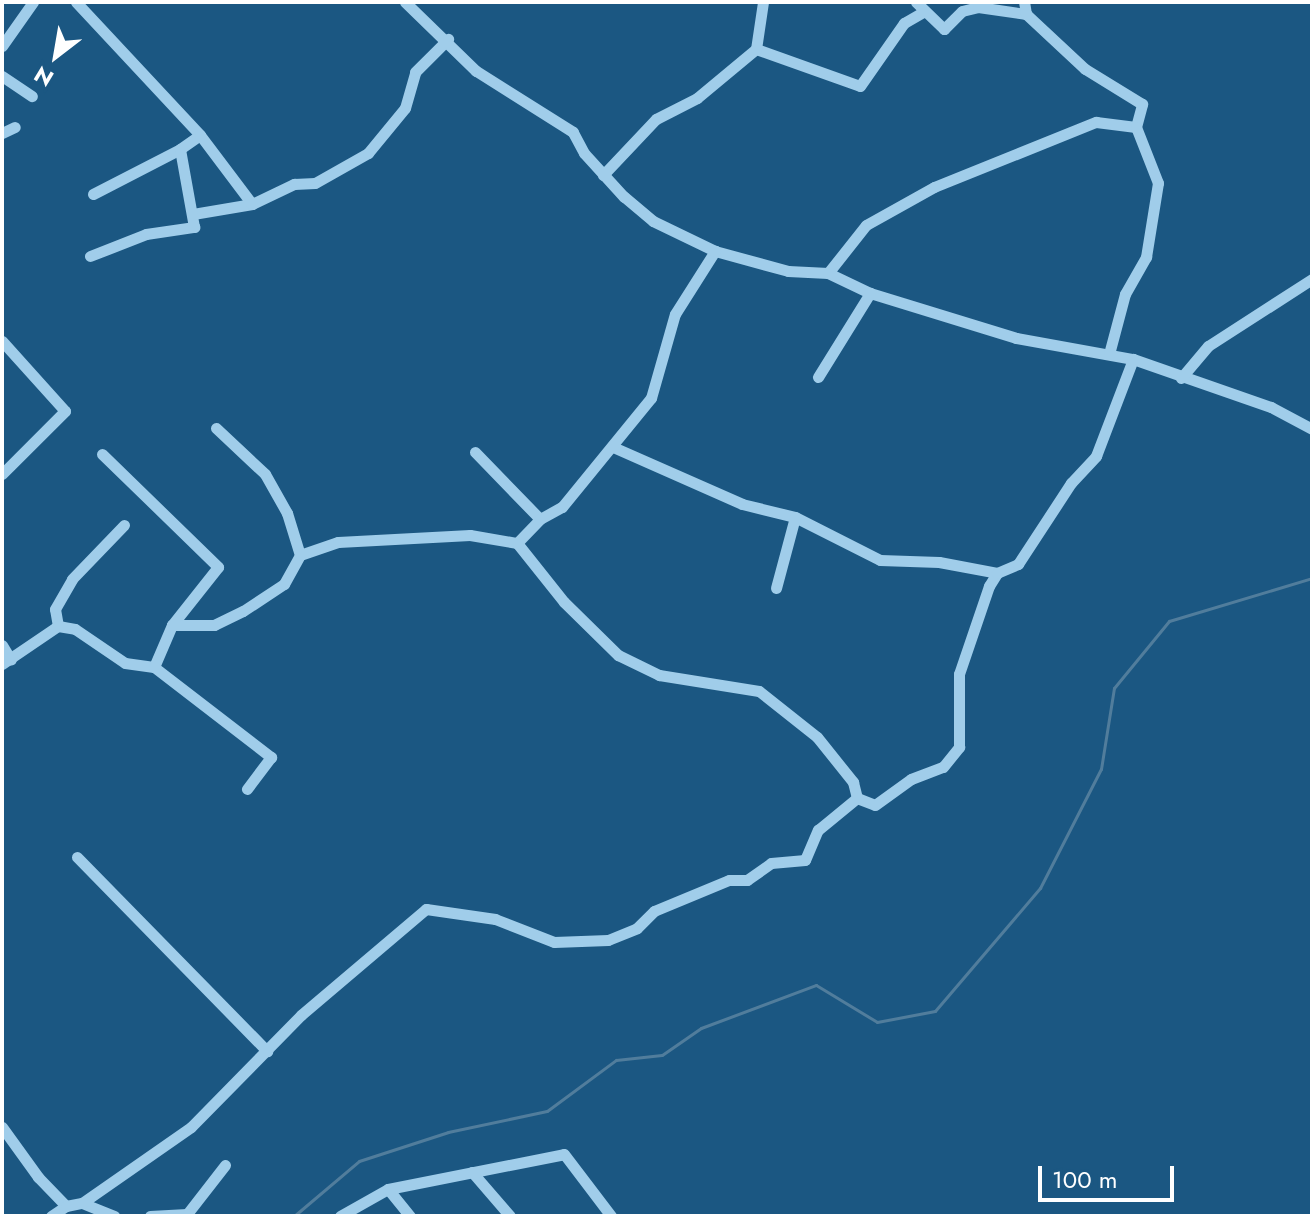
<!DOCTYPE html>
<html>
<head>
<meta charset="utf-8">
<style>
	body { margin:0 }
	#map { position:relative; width:1314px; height:1218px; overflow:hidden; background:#1b5782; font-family:Jost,sans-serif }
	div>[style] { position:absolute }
	.stream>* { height:3px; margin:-1.5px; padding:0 1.5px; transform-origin:1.5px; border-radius:1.5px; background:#517d9c }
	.minor>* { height:11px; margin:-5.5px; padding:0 5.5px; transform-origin:5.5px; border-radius:5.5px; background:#a0cdea }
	span { translate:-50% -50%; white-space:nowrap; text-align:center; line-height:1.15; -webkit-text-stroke:6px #1b5782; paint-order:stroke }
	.frame { position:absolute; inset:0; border:4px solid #fff; pointer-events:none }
	.north { position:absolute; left:16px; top:16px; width:80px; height:80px; -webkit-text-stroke:6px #1b5782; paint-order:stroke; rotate:211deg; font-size:22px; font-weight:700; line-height:32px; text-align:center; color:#fff }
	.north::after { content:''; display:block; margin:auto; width:28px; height:36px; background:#fff; clip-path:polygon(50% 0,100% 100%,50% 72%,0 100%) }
	.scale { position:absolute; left:1038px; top:1166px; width:136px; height:36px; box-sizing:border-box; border:4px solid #fff; border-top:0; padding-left:10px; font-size:24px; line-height:28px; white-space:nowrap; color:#fff; -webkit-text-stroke:6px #1b5782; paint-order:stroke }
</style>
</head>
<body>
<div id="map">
	<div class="stream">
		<i style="left:294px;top:1216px;width:85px;rotate:-40.2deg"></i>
		<i style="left:359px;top:1161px;width:94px;rotate:-18deg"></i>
		<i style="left:448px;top:1132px;width:101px;rotate:-12deg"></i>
		<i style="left:547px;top:1111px;width:86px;rotate:-36.5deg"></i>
		<i style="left:616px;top:1060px;width:46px;rotate:-6.2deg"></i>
		<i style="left:662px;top:1055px;width:47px;rotate:-34.7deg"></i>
		<i style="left:701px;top:1028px;width:123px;rotate:-20.5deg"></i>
		<i style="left:816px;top:985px;width:71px;rotate:31.2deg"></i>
		<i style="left:877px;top:1022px;width:59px;rotate:-10.7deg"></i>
		<i style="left:935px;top:1011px;width:162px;rotate:-49.5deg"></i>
		<i style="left:1040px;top:888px;width:134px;rotate:-62.9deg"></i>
		<i style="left:1101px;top:769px;width:82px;rotate:-80.9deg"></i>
		<i style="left:1114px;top:688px;width:87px;rotate:-50.6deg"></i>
		<i style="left:1169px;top:621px;width:149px;rotate:-16.7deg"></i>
	</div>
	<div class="minor">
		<i style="left:76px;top:2px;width:182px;rotate:47deg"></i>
		<i style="left:916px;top:2px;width:39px;rotate:44deg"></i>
		<i style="left:944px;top:29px;width:25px;rotate:-45deg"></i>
		<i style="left:962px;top:11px;width:16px;rotate:-14deg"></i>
		<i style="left:978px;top:7px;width:49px;rotate:8.3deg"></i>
		<i style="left:2px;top:46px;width:54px;rotate:-54.8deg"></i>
		<i style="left:756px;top:49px;width:110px;rotate:19.6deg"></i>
		<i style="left:860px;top:86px;width:77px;rotate:-55.1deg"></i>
		<i style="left:904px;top:23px;width:22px;rotate:-30deg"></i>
		<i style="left:2px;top:76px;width:36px;rotate:34deg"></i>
		<i style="left:2px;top:133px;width:14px;rotate:-25deg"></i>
		<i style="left:603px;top:175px;width:77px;rotate:-46.6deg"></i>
		<i style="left:656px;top:119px;width:46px;rotate:-27.1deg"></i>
		<i style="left:697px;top:98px;width:77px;rotate:-39.7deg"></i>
		<i style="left:756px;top:49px;width:48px;rotate:-81.5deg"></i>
		<i style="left:93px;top:194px;width:98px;rotate:-27.3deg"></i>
		<i style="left:193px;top:214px;width:60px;rotate:-9.6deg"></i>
		<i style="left:252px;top:204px;width:47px;rotate:-25.5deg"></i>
		<i style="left:294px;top:184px;width:21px;rotate:-3deg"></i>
		<i style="left:315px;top:183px;width:61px;rotate:-29.5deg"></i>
		<i style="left:368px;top:153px;width:58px;rotate:-50.6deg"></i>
		<i style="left:405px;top:108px;width:37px;rotate:-74deg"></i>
		<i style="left:415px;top:72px;width:47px;rotate:-45deg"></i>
		<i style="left:715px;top:251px;width:76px;rotate:15.3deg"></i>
		<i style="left:788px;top:271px;width:40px;rotate:2.9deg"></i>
		<i style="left:828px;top:273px;width:47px;rotate:25.5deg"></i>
		<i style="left:870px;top:293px;width:153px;rotate:17.1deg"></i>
		<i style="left:1016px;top:338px;width:119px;rotate:10.2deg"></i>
		<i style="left:1133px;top:359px;width:146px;rotate:19.2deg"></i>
		<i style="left:1271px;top:407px;width:47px;rotate:28.2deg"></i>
		<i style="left:90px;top:256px;width:60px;rotate:-21.4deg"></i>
		<i style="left:146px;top:234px;width:49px;rotate:-8.3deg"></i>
		<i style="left:194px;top:227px;width:79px;rotate:-100.2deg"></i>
		<i style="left:180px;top:149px;width:24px;rotate:-35deg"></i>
		<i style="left:200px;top:135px;width:86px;rotate:53deg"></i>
		<i style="left:828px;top:273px;width:61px;rotate:-51.6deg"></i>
		<i style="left:866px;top:225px;width:78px;rotate:-29.2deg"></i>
		<i style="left:934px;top:187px;width:175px;rotate:-21.9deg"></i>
		<i style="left:1096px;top:122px;width:40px;rotate:7.1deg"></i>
		<i style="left:1136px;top:127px;width:24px;rotate:-75deg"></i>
		<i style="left:1142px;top:104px;width:67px;rotate:-148.4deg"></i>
		<i style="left:1085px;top:69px;width:81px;rotate:-137deg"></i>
		<i style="left:1026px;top:14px;width:12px;rotate:-99deg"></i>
		<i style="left:2px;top:341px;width:94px;rotate:48deg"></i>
		<i style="left:65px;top:411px;width:89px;rotate:135deg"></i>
		<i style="left:1109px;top:354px;width:62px;rotate:-75.1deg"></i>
		<i style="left:1125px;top:294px;width:43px;rotate:-60.4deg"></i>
		<i style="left:1146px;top:257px;width:75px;rotate:-80.8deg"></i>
		<i style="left:1158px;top:183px;width:60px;rotate:-111.4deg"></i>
		<i style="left:818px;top:377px;width:99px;rotate:-58.2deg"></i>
		<i style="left:1181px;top:378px;width:42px;rotate:-49.8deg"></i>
		<i style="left:1208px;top:346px;width:124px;rotate:-32.8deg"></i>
		<i style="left:216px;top:428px;width:67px;rotate:43.2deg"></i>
		<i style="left:265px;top:474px;width:45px;rotate:60.6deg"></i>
		<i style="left:287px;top:513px;width:44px;rotate:72.8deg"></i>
		<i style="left:613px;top:447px;width:141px;rotate:23.8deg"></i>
		<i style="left:742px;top:504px;width:55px;rotate:13.8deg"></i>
		<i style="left:795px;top:517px;width:95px;rotate:26.8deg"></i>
		<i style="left:880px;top:560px;width:59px;rotate:1.9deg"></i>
		<i style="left:939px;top:562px;width:59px;rotate:10.7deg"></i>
		<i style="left:475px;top:452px;width:93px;rotate:45.9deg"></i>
		<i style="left:102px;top:454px;width:162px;rotate:44.2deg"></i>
		<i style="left:218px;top:567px;width:74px;rotate:128.4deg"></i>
		<i style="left:517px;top:543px;width:75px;rotate:51.5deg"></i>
		<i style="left:564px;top:602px;width:76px;rotate:44.5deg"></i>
		<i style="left:618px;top:655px;width:46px;rotate:26deg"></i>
		<i style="left:659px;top:675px;width:101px;rotate:9.1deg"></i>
		<i style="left:759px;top:691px;width:74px;rotate:38.4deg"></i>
		<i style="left:817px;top:737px;width:58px;rotate:51.3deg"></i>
		<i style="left:853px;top:782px;width:16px;rotate:76deg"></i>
		<i style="left:776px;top:588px;width:73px;rotate:-75deg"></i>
		<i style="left:58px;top:626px;width:17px;rotate:-100deg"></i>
		<i style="left:55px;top:609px;width:34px;rotate:-60deg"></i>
		<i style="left:72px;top:579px;width:75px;rotate:-46.1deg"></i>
		<i style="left:2px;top:645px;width:17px;rotate:59deg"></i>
		<i style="left:2px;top:664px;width:68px;rotate:-34.2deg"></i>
		<i style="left:58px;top:626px;width:17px;rotate:10deg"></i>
		<i style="left:75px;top:629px;width:60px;rotate:34.2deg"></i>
		<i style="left:125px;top:663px;width:29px;rotate:8deg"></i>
		<i style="left:154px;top:667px;width:46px;rotate:-66.8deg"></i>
		<i style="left:172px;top:625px;width:42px"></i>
		<i style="left:214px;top:625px;width:32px;rotate:-26deg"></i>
		<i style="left:243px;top:611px;width:49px;rotate:-33.4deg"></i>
		<i style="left:284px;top:584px;width:33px;rotate:-61deg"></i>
		<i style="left:300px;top:555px;width:40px;rotate:-18.9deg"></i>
		<i style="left:338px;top:542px;width:132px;rotate:-3deg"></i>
		<i style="left:470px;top:535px;width:48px;rotate:9.7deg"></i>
		<i style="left:517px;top:543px;width:33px;rotate:-46deg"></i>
		<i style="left:540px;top:519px;width:25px;rotate:-29deg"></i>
		<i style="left:562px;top:507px;width:141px;rotate:-50.8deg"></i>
		<i style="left:651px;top:398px;width:87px;rotate:-74.1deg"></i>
		<i style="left:675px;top:314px;width:75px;rotate:-57.6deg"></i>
		<i style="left:715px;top:251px;width:69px;rotate:-154.2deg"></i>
		<i style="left:653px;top:221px;width:38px;rotate:-140deg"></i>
		<i style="left:624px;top:197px;width:59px;rotate:-132.3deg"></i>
		<i style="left:584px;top:153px;width:24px;rotate:-118deg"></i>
		<i style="left:573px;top:132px;width:115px;rotate:-147.8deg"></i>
		<i style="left:476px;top:71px;width:99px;rotate:-135.8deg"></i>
		<i style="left:154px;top:667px;width:148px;rotate:37.6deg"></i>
		<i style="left:271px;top:757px;width:40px;rotate:127deg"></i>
		<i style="left:77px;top:857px;width:272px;rotate:45.6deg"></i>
		<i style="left:2px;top:1127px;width:62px;rotate:54.2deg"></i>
		<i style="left:38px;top:1177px;width:40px;rotate:46deg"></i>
		<i style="left:66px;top:1206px;width:18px;rotate:146deg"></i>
		<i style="left:472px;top:1172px;width:58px;rotate:49.2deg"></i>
		<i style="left:388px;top:1189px;width:35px;rotate:51deg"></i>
		<i style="left:82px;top:1203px;width:35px;rotate:22deg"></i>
		<i style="left:66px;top:1206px;width:16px;rotate:-11deg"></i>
		<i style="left:82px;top:1203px;width:133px;rotate:-34.9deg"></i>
		<i style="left:191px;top:1127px;width:157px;rotate:-45.5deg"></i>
		<i style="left:301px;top:1015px;width:164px;rotate:-40.3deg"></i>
		<i style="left:426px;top:909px;width:70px;rotate:8.2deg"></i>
		<i style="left:495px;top:919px;width:63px;rotate:21.3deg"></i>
		<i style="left:554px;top:942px;width:54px;rotate:-2.1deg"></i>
		<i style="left:608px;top:940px;width:31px;rotate:-22deg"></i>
		<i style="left:637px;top:928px;width:24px;rotate:-45deg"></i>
		<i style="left:654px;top:911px;width:81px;rotate:-22.5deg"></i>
		<i style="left:729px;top:880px;width:18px"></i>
		<i style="left:747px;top:880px;width:29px;rotate:-35deg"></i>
		<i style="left:771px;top:863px;width:34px;rotate:-5deg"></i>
		<i style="left:805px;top:860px;width:33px;rotate:-67deg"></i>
		<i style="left:818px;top:830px;width:50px;rotate:-39.4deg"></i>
		<i style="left:857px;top:798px;width:19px;rotate:21deg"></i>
		<i style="left:875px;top:805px;width:44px;rotate:-35.8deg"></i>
		<i style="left:911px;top:779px;width:34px;rotate:-21deg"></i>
		<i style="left:943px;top:767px;width:26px;rotate:-51deg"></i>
		<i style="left:959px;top:747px;width:73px;rotate:-90deg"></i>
		<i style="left:959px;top:674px;width:93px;rotate:-71.2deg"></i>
		<i style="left:989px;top:586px;width:15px;rotate:-58deg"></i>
		<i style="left:997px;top:573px;width:23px;rotate:-23deg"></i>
		<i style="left:1018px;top:564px;width:97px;rotate:-56.8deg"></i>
		<i style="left:1071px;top:483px;width:37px;rotate:-47deg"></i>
		<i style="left:1096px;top:456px;width:104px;rotate:-69.1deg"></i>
		<i style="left:150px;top:1216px;width:37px;rotate:-3deg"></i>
		<i style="left:187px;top:1214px;width:62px;rotate:-52.2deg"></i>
		<i style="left:340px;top:1216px;width:55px;rotate:-29.4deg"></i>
		<i style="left:388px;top:1189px;width:179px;rotate:-11.2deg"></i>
		<i style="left:564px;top:1154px;width:78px;rotate:52.8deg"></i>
	</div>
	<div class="frame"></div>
	<div class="north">N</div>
	<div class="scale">100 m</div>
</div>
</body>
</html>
